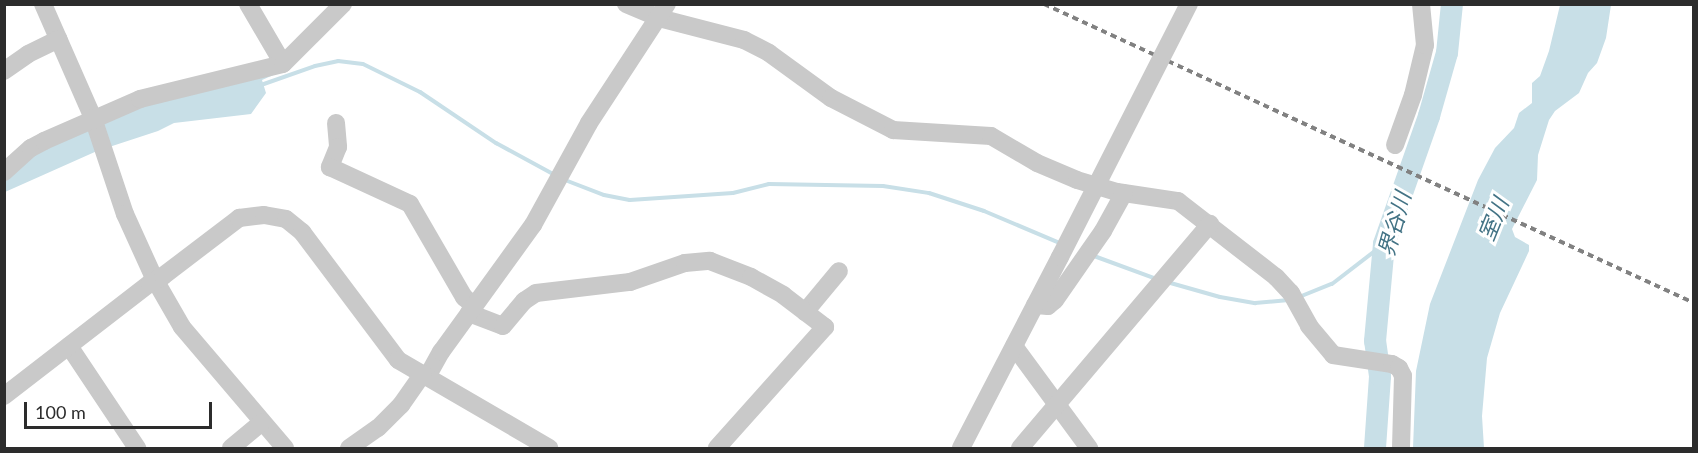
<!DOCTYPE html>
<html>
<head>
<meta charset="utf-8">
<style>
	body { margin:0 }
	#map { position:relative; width:1698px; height:453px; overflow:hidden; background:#fff; font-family:Lato,"Noto Sans JP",sans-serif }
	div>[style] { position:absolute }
	.water>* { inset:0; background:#c8dfe7 }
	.stream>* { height:4px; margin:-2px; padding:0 2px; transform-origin:2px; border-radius:2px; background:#c8dfe7 }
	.river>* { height:22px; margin:-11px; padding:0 11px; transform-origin:11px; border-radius:11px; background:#c8dfe7 }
	.minor>* { height:18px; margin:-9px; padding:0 9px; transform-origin:9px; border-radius:9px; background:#c9c9c9 }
	.rail>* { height:4px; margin-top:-2px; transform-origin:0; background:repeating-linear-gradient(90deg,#818181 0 6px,transparent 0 10.5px) }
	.minor-bridge>* { height:18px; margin:-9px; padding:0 9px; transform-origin:9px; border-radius:9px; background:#c9c9c9 }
	span { translate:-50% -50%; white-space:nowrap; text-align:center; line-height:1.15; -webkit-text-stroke:6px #fff; paint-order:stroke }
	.water-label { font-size:22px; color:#437385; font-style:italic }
	.frame { position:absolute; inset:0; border:6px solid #2c2c2c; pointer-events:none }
	.scale { position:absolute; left:24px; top:402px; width:188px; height:27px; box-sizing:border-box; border:3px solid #2c2c2c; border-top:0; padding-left:8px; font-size:18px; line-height:21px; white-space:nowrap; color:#2c2c2c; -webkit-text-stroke:4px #fff; paint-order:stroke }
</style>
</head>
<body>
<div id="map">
	<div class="water">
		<i style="clip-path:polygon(1560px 5px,1611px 5px,1606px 38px,1597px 63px,1588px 73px,1579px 93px,1555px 111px,1549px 120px,1538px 155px,1537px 180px,1512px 229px,1515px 237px,1529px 245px,1529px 251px,1500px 313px,1487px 358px,1482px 416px,1484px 448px,1413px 448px,1416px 371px,1430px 304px,1478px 180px,1495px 148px,1514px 128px,1519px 113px,1532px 103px,1532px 83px,1540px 76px,1549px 51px)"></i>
		<i style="clip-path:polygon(278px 73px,262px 80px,266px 93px,251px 114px,174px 123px,158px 131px,97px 151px,5px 192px,4px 179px,30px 157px,142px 104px)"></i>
	</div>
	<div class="stream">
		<i style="left:261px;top:85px;width:57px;rotate:-19.4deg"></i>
		<i style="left:315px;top:66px;width:24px;rotate:-12deg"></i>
		<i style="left:338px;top:61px;width:25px;rotate:7deg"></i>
		<i style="left:363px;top:64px;width:64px;rotate:26.2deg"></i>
		<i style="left:420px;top:92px;width:92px;rotate:33.9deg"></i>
		<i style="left:496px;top:143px;width:67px;rotate:28.5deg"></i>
		<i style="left:565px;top:180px;width:42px;rotate:21deg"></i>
		<i style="left:604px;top:195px;width:26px;rotate:11deg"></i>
		<i style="left:630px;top:200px;width:103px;rotate:-3.9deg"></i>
		<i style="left:733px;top:193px;width:37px;rotate:-14deg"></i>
		<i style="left:769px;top:184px;width:114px;rotate:1deg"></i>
		<i style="left:883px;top:186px;width:47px;rotate:8.7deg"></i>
		<i style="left:929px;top:193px;width:58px;rotate:18.1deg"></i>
		<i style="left:984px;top:211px;width:85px;rotate:22.9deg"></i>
		<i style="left:1094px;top:256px;width:67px;rotate:20.1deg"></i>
		<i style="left:1167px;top:282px;width:55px;rotate:15.8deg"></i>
		<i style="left:1220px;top:297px;width:36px;rotate:10deg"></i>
		<i style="left:1255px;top:303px;width:34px;rotate:-5deg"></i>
		<i style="left:1299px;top:297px;width:35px;rotate:-22deg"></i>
		<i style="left:1332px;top:284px;width:66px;rotate:-37.6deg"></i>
	</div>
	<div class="river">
		<i style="left:1375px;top:448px;width:72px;rotate:-86deg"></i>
		<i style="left:1380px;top:376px;width:35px;rotate:-98deg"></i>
		<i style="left:1375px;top:341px;width:97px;rotate:-84.7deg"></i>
		<i style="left:1384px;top:244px;width:136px;rotate:-70.6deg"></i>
		<i style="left:1429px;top:116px;width:66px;rotate:-74.1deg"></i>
		<i style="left:1447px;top:53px;width:49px;rotate:-84.2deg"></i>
	</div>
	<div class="minor">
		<i style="left:43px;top:4px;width:124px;rotate:66.3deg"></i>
		<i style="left:93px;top:118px;width:101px;rotate:71.6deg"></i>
		<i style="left:125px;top:214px;width:72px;rotate:65.6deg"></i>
		<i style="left:155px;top:280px;width:54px;rotate:60.1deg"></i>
		<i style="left:182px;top:327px;width:159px;rotate:49.6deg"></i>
		<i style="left:248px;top:4px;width:69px;rotate:59.7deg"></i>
		<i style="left:626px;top:4px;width:36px;rotate:23deg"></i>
		<i style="left:659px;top:18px;width:88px;rotate:14.5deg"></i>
		<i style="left:744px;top:40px;width:28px;rotate:27deg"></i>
		<i style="left:769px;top:53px;width:77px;rotate:36deg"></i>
		<i style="left:831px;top:98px;width:70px;rotate:27.3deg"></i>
		<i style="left:893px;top:130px;width:98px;rotate:3.5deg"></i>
		<i style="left:991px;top:136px;width:53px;rotate:30.4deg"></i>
		<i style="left:1037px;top:163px;width:43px;rotate:23deg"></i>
		<i style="left:1077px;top:180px;width:42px;rotate:16.7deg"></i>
		<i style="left:1117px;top:192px;width:62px;rotate:8.4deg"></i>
		<i style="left:1178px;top:201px;width:124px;rotate:37.8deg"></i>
		<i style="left:1276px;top:277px;width:22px;rotate:47deg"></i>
		<i style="left:1291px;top:293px;width:38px;rotate:61deg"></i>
		<i style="left:1309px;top:326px;width:38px;rotate:50deg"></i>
		<i style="left:1333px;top:355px;width:60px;rotate:8.7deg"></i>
		<i style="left:1392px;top:364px;width:8px;rotate:30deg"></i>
		<i style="left:1399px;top:368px;width:9px;rotate:63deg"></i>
		<i style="left:1403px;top:376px;width:72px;rotate:91.6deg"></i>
		<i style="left:4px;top:71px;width:29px;rotate:-35deg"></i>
		<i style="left:28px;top:54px;width:34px;rotate:-26deg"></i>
		<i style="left:336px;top:123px;width:24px;rotate:85deg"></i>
		<i style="left:338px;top:147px;width:22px;rotate:112deg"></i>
		<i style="left:330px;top:167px;width:88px;rotate:24.8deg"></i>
		<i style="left:410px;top:204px;width:108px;rotate:59.9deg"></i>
		<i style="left:464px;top:297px;width:13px;rotate:42deg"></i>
		<i style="left:1395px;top:145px;width:53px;rotate:-70.2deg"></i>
		<i style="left:1413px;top:95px;width:51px;rotate:-76.5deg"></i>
		<i style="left:1425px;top:45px;width:41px;rotate:-95.6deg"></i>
		<i style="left:4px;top:172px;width:36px;rotate:-42deg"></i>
		<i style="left:31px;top:148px;width:15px;rotate:-28deg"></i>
		<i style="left:44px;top:141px;width:105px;rotate:-23.6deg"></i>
		<i style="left:140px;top:99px;width:147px;rotate:-13.8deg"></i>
		<i style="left:283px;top:64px;width:85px;rotate:-45deg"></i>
		<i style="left:1035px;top:305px;width:13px;rotate:4deg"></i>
		<i style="left:1048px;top:306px;width:9px;rotate:-41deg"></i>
		<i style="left:1055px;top:300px;width:84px;rotate:-55.2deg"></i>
		<i style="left:1103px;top:231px;width:43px;rotate:-61.1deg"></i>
		<i style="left:805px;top:312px;width:53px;rotate:-50.3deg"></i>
		<i style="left:469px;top:313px;width:36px;rotate:21deg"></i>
		<i style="left:503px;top:326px;width:33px;rotate:-50deg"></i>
		<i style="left:524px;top:301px;width:14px;rotate:-34deg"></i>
		<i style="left:536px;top:293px;width:95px;rotate:-6.7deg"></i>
		<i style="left:630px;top:282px;width:58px;rotate:-19.1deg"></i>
		<i style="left:685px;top:263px;width:25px;rotate:-5deg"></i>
		<i style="left:710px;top:261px;width:44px;rotate:21.3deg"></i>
		<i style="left:751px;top:277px;width:37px;rotate:29deg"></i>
		<i style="left:783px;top:295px;width:53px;rotate:37.3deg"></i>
		<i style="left:825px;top:327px;width:162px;rotate:131.8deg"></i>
		<i style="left:69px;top:346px;width:123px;rotate:56.3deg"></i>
		<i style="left:1014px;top:346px;width:127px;rotate:53.7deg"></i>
		<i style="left:427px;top:377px;width:29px;rotate:-61deg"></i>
		<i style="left:441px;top:352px;width:157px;rotate:-54.1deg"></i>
		<i style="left:533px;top:225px;width:116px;rotate:-61.2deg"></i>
		<i style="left:589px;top:123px;width:142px;rotate:-56.8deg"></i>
		<i style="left:4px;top:396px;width:185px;rotate:-37.7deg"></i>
		<i style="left:150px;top:283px;width:15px;rotate:-28deg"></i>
		<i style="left:163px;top:276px;width:96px;rotate:-37.3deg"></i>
		<i style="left:239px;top:218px;width:25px;rotate:-7deg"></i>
		<i style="left:264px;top:215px;width:22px;rotate:10deg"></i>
		<i style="left:286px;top:219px;width:21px;rotate:39deg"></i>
		<i style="left:302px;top:232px;width:160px;rotate:53.1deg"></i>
		<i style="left:398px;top:360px;width:175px;rotate:30.2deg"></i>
		<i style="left:231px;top:448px;width:40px;rotate:-40deg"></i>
		<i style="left:349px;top:448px;width:35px;rotate:-35deg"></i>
		<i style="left:378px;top:428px;width:33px;rotate:-45deg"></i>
		<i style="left:401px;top:405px;width:38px;rotate:-55deg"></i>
		<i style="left:961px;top:448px;width:215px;rotate:-62.6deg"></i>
		<i style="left:1020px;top:448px;width:294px;rotate:-49.7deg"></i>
	</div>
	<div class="rail">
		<i style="left:1044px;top:4px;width:715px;rotate:24.7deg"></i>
	</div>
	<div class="minor-bridge">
		<i style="left:1060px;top:257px;width:284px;rotate:-63deg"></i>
	</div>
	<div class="water-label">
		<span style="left:1493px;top:219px;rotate:-68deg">室川</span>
		<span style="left:1394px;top:224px;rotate:-74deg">界谷川</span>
	</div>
	<div class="frame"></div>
	<div class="scale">100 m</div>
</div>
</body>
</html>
